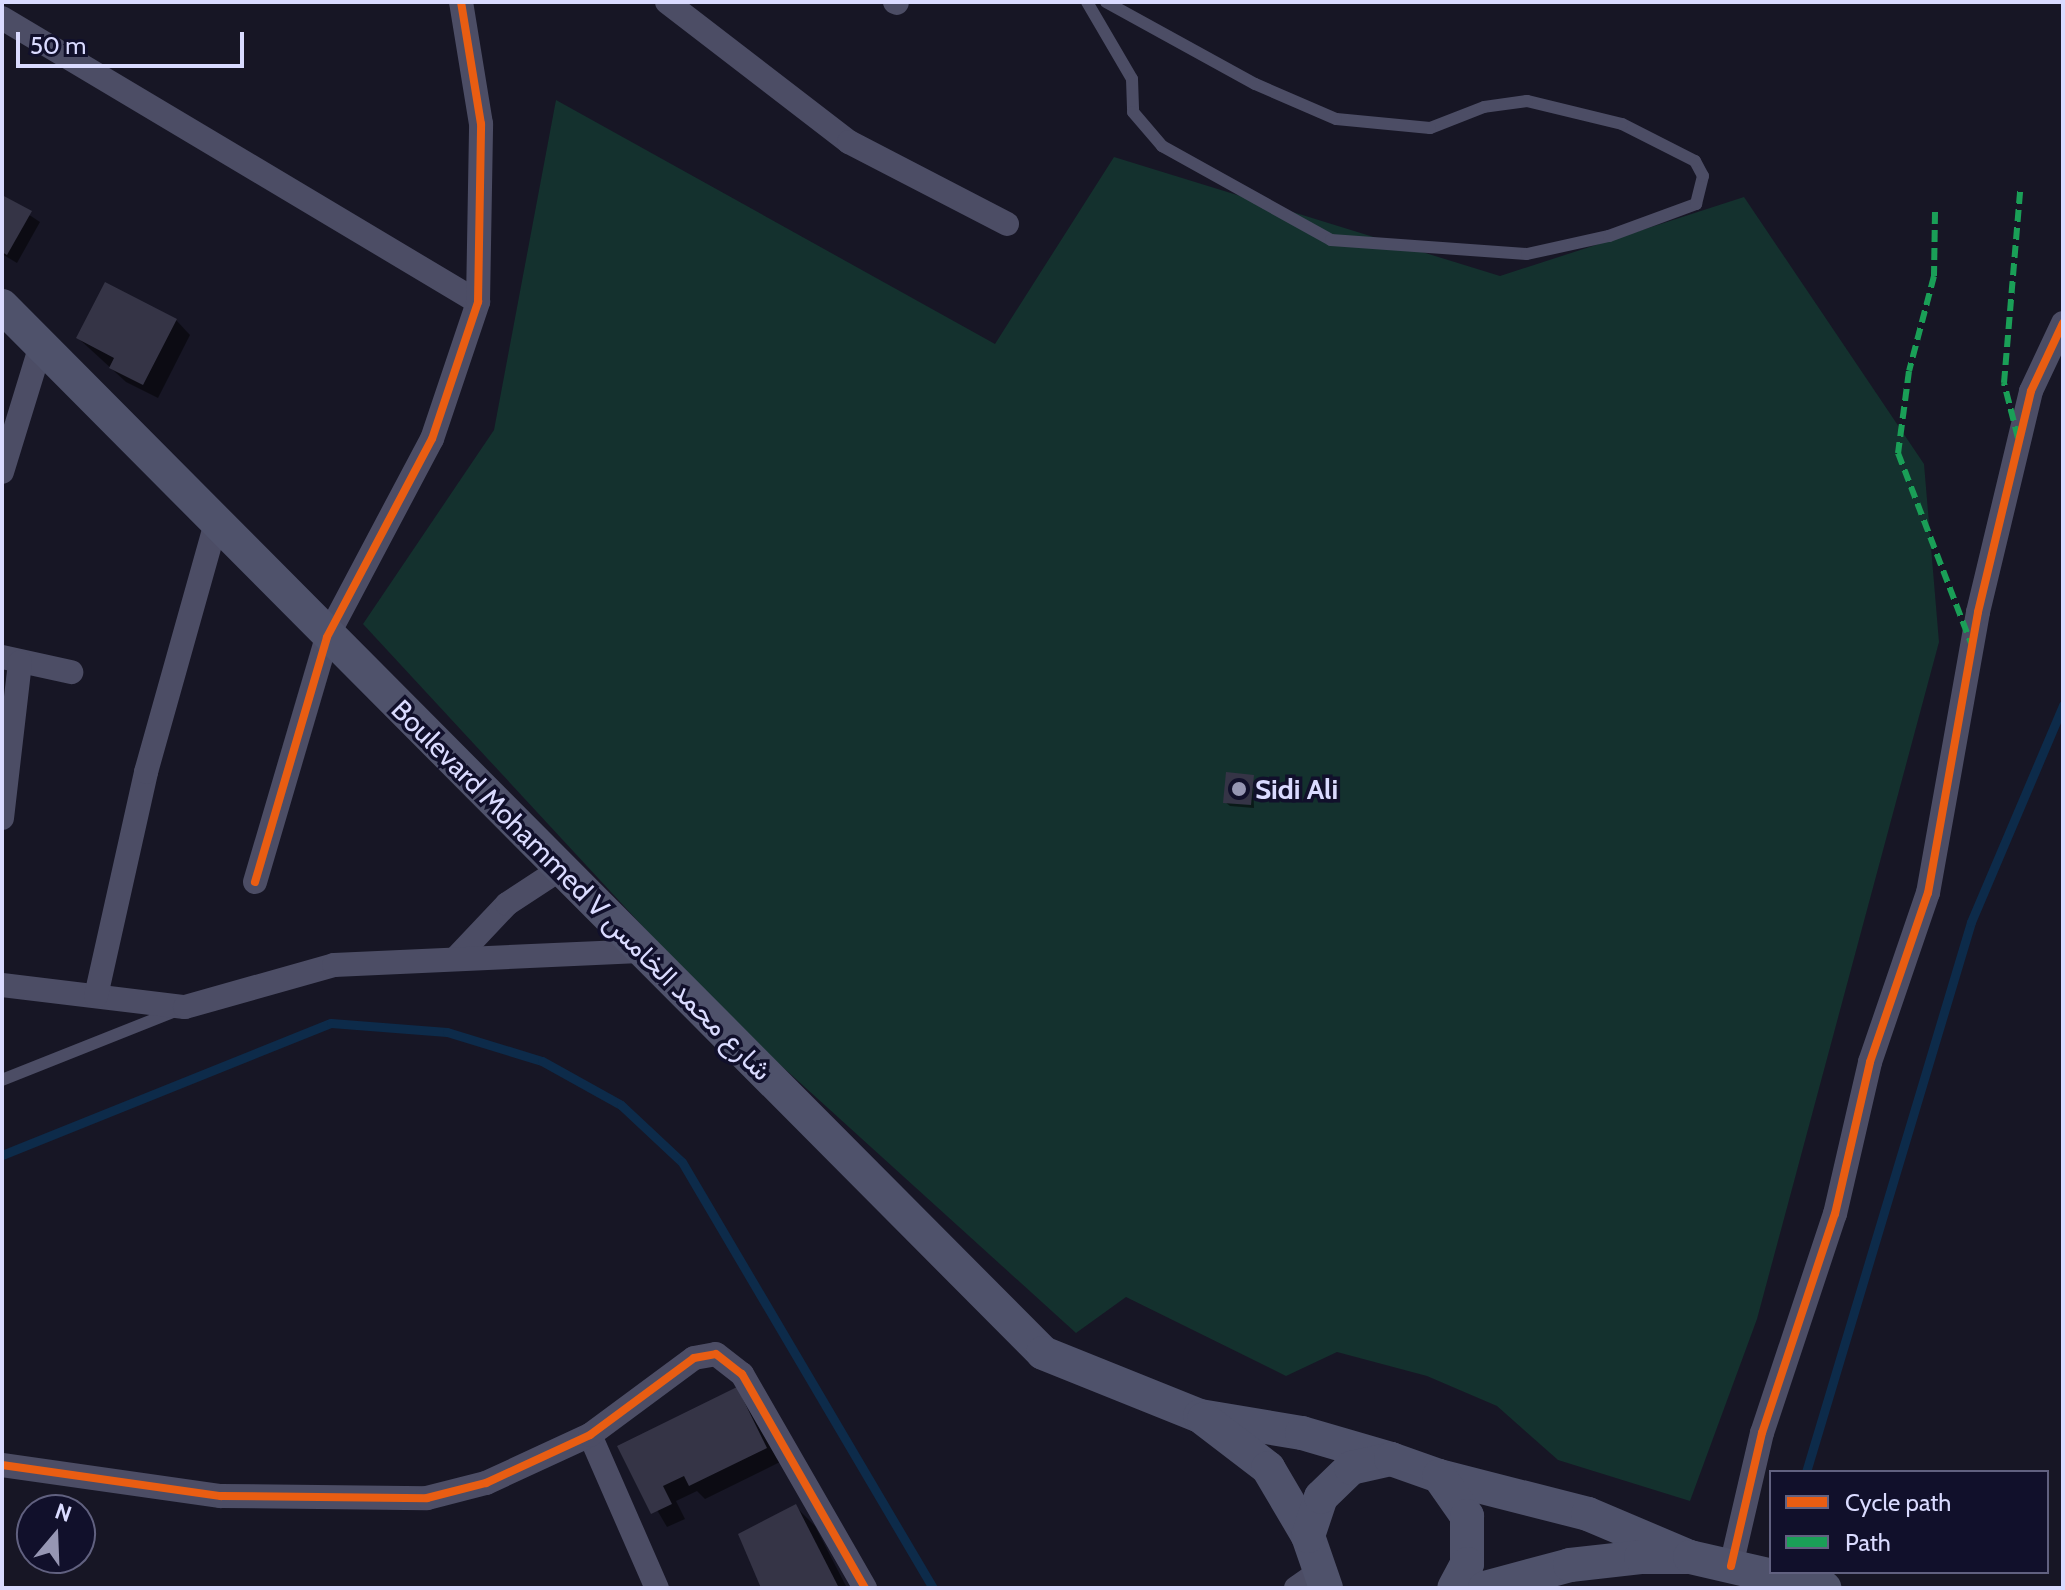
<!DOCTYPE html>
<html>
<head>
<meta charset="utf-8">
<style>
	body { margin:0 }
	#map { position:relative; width:2065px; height:1590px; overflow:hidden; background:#171625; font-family:Cabin,Vazirmatn,sans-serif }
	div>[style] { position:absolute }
	.green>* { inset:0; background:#14312e }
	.shadow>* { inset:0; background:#0007 }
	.stream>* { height:9px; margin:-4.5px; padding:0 4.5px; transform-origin:4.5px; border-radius:4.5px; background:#0d2b4a }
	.building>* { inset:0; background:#353446 }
	.service>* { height:12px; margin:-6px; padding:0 6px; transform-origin:6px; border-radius:6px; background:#4c4d65 }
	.minor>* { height:24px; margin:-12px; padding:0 12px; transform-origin:12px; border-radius:12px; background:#4c4d65 }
	.secondary>* { height:34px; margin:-17px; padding:0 17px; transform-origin:17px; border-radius:17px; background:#4f526b }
	.quiet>* { height:6px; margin-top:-3px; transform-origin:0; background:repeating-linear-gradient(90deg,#1a9f57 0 12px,transparent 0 18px) }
	.cycleway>* { height:8px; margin:-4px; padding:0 4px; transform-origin:4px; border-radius:4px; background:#e95d12 }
	.dots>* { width:22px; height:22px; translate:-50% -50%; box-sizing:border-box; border:4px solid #11102b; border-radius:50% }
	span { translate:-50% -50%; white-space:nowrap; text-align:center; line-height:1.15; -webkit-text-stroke:7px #11102b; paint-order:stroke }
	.poi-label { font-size:28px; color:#dadbff; font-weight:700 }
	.left { translate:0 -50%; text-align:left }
	.street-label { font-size:28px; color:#dadbff }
	.frame { position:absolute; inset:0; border:4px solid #dadbff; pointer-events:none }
	.legend { position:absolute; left:1769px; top:1470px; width:280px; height:104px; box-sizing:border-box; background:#11102b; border:2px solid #616180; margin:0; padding:10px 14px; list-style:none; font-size:24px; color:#dadbff }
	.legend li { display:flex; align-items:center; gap:16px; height:40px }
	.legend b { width:40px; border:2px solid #616180 }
	.north { position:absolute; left:16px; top:1494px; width:80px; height:80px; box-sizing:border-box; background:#11102b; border:2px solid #616180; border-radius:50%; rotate:19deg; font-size:22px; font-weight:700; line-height:32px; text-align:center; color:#dadbff }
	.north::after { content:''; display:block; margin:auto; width:28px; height:36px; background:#9696b3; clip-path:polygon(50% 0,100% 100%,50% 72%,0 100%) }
	.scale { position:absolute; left:16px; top:32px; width:228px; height:36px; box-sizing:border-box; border:4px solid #dadbff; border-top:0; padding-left:10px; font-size:24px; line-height:28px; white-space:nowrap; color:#dadbff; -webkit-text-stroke:6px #11102b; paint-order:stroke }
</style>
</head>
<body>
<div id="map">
	<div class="green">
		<i style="clip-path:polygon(556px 100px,995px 344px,1114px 157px,1500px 276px,1744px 197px,1924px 464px,1939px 642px,1757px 1319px,1690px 1501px,1558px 1460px,1497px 1406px,1427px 1376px,1337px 1352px,1286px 1376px,1126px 1297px,1076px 1333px,722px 1012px,363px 624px,494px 430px)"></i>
	</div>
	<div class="shadow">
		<i style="clip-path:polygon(2px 197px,40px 222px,17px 263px,2px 254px)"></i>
		<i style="clip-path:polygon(176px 320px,190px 335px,158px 398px,126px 382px,78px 338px)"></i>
		<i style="clip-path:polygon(1253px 777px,1254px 808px,1230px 806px,1225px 802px)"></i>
		<i style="clip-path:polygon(736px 1389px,780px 1462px,705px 1499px,697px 1491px,676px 1501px,685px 1519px,667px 1527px,620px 1447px)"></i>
		<i style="clip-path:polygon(796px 1507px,815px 1526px,847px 1588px,765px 1588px)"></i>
	</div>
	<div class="stream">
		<i style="left:2px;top:1155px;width:354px;rotate:-21.9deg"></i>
		<i style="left:331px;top:1023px;width:116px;rotate:4.4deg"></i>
		<i style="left:447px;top:1032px;width:99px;rotate:17deg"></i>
		<i style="left:542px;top:1061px;width:90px;rotate:29.1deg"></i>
		<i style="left:621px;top:1105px;width:83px;rotate:43.1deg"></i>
		<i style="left:682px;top:1162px;width:494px;rotate:59.5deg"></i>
		<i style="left:1806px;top:1472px;width:574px;rotate:-73.3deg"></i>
		<i style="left:1971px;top:922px;width:236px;rotate:-67deg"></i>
	</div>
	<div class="building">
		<i style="clip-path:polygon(2px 195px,32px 211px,7px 255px,2px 252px)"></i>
		<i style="clip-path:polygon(105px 282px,177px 319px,143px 385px,109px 368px,114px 358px,76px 338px)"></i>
		<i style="clip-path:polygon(1226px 772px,1254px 775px,1251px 805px,1223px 803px)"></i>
		<i style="clip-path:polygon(737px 1387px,767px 1448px,689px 1486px,684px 1476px,663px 1486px,672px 1504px,651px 1514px,617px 1446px)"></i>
		<i style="clip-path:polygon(796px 1504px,839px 1588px,761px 1588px,738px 1534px)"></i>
	</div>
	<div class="service">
		<i style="left:1087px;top:2px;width:89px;rotate:59.7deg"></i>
		<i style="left:1132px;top:79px;width:33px;rotate:88deg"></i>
		<i style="left:1133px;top:112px;width:45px;rotate:49.5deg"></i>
		<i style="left:1162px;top:146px;width:193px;rotate:29.1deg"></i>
		<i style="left:1331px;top:240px;width:196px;rotate:4.1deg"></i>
		<i style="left:1527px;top:254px;width:84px;rotate:-12.4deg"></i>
		<i style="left:1609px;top:236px;width:93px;rotate:-20.2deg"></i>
		<i style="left:1696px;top:204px;width:29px;rotate:-76deg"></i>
		<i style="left:1703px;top:176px;width:17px;rotate:-118deg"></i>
		<i style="left:1695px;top:161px;width:82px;rotate:-153.1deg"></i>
		<i style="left:1622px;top:124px;width:98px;rotate:-166.4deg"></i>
		<i style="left:1527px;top:101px;width:43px;rotate:172.1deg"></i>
		<i style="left:1484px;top:107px;width:58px;rotate:158.7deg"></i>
		<i style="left:1430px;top:128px;width:94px;rotate:-174.5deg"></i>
		<i style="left:1336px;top:119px;width:88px;rotate:-156.6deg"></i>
		<i style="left:1255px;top:84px;width:170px;rotate:-151.2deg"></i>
		<i style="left:2px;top:1080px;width:186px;rotate:-21.7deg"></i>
	</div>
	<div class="minor">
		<i style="left:667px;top:2px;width:230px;rotate:37.6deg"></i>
		<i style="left:849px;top:142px;width:178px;rotate:27.4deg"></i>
		<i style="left:895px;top:2px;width:2px;rotate:27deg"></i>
		<i style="left:2px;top:18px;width:554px;rotate:30.82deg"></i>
		<i style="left:2px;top:472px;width:133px;rotate:-72.9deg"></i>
		<i style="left:2px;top:657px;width:71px;rotate:12.3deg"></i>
		<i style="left:2px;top:818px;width:157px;rotate:-83.4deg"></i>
		<i style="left:255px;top:882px;width:255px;rotate:-73.6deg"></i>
		<i style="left:327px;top:637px;width:224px;rotate:-62.1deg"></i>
		<i style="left:432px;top:439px;width:145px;rotate:-71.4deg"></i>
		<i style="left:478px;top:302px;width:178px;rotate:-89deg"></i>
		<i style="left:481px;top:124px;width:124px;rotate:-99.3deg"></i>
		<i style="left:456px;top:958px;width:74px;rotate:-46.6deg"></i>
		<i style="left:507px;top:904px;width:62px;rotate:-33.2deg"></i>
		<i style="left:2px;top:985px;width:184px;rotate:6.9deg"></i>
		<i style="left:185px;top:1007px;width:155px;rotate:-15.7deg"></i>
		<i style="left:334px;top:965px;width:306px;rotate:-2.6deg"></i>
		<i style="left:96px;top:996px;width:230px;rotate:-77.4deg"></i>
		<i style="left:146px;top:772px;width:262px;rotate:-74.3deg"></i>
		<i style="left:590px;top:1435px;width:167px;rotate:66.4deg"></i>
		<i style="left:2px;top:1465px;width:221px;rotate:8.1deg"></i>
		<i style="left:221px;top:1496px;width:206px;rotate:0.6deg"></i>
		<i style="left:427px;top:1498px;width:61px;rotate:-14.3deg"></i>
		<i style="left:486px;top:1483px;width:115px;rotate:-24.8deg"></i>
		<i style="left:590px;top:1435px;width:129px;rotate:-36.5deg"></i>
		<i style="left:694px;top:1358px;width:22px;rotate:-10deg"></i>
		<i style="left:716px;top:1354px;width:33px;rotate:38deg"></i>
		<i style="left:742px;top:1374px;width:247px;rotate:60.1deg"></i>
		<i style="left:1731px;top:1566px;width:137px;rotate:-76.9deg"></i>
		<i style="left:1762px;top:1433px;width:231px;rotate:-71.6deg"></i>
		<i style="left:1835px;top:1214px;width:156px;rotate:-77deg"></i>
		<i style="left:1870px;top:1062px;width:179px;rotate:-71.1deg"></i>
		<i style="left:1928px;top:893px;width:285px;rotate:-79.9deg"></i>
		<i style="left:1978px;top:612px;width:227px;rotate:-76.5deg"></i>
		<i style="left:2031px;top:391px;width:75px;rotate:-64.8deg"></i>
		<i style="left:1296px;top:1588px;width:24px;rotate:-35deg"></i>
	</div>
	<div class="secondary">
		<i style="left:2px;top:306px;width:1476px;rotate:45.16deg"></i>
		<i style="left:1043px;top:1353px;width:169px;rotate:21.9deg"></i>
		<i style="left:1200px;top:1416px;width:103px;rotate:9.5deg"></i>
		<i style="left:1302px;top:1433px;width:93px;rotate:16.3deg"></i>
		<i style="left:1204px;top:1419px;width:81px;rotate:37.4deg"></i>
		<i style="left:1268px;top:1468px;width:79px;rotate:59.5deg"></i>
		<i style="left:1439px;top:1476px;width:154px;rotate:14.3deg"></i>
		<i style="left:1588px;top:1514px;width:105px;rotate:22.9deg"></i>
		<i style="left:1326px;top:1588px;width:55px;rotate:-109.1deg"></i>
		<i style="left:1308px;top:1536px;width:41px;rotate:-71.6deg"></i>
		<i style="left:1321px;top:1497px;width:42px;rotate:-44deg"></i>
		<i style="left:1351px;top:1468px;width:41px;rotate:-12.7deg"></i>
		<i style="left:1391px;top:1459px;width:51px;rotate:19.5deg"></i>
		<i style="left:1439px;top:1476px;width:49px;rotate:55deg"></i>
		<i style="left:1467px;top:1516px;width:48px;rotate:90deg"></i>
		<i style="left:1467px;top:1564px;width:27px;rotate:118deg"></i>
		<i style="left:1485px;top:1588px;width:88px;rotate:-15.1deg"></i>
		<i style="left:1570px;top:1565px;width:71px;rotate:-6.4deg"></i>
		<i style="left:1641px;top:1557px;width:49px"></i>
		<i style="left:1690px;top:1557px;width:138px;rotate:13deg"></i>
	</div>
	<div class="quiet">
		<i style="left:1935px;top:212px;width:64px;rotate:90.9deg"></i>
		<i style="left:1934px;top:276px;width:98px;rotate:104.7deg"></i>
		<i style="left:1909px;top:371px;width:83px;rotate:97.6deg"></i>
		<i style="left:1898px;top:453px;width:204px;rotate:69deg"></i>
		<i style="left:2018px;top:438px;width:57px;rotate:-104.3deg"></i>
		<i style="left:2004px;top:383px;width:193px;rotate:-85.2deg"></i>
	</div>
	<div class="cycleway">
		<i style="left:255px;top:882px;width:255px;rotate:-73.6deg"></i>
		<i style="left:327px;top:637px;width:224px;rotate:-62.1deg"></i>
		<i style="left:432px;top:439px;width:145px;rotate:-71.4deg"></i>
		<i style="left:478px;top:302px;width:178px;rotate:-89deg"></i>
		<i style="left:481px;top:124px;width:124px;rotate:-99.3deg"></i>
		<i style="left:2px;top:1465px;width:221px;rotate:8.1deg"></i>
		<i style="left:221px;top:1496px;width:206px;rotate:0.6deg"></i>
		<i style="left:427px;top:1498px;width:61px;rotate:-14.3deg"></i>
		<i style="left:486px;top:1483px;width:115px;rotate:-24.8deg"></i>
		<i style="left:590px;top:1435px;width:129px;rotate:-36.5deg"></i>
		<i style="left:694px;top:1358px;width:22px;rotate:-10deg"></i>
		<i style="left:716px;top:1354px;width:33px;rotate:38deg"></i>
		<i style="left:742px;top:1374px;width:247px;rotate:60.1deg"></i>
		<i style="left:1731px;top:1566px;width:137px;rotate:-76.9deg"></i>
		<i style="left:1762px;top:1433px;width:231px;rotate:-71.6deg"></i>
		<i style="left:1835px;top:1214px;width:156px;rotate:-77deg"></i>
		<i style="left:1870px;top:1062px;width:179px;rotate:-71.1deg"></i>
		<i style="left:1928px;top:893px;width:285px;rotate:-79.9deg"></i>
		<i style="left:1978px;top:612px;width:227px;rotate:-76.5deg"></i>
		<i style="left:2031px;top:391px;width:75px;rotate:-64.8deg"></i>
	</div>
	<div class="dots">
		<i style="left:1239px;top:789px;background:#9696b3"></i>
	</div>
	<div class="poi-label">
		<span class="left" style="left:1255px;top:789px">Sidi Ali</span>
	</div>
	<div class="street-label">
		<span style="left:582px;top:890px;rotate:45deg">Boulevard Mohammed V شارع محمد الخامس</span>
	</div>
	<div class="frame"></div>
	<ul class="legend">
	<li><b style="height:10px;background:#e95d12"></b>Cycle path</li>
	<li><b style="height:10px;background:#1a9f57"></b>Path</li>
	</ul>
	<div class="north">N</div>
	<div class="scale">50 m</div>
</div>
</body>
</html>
